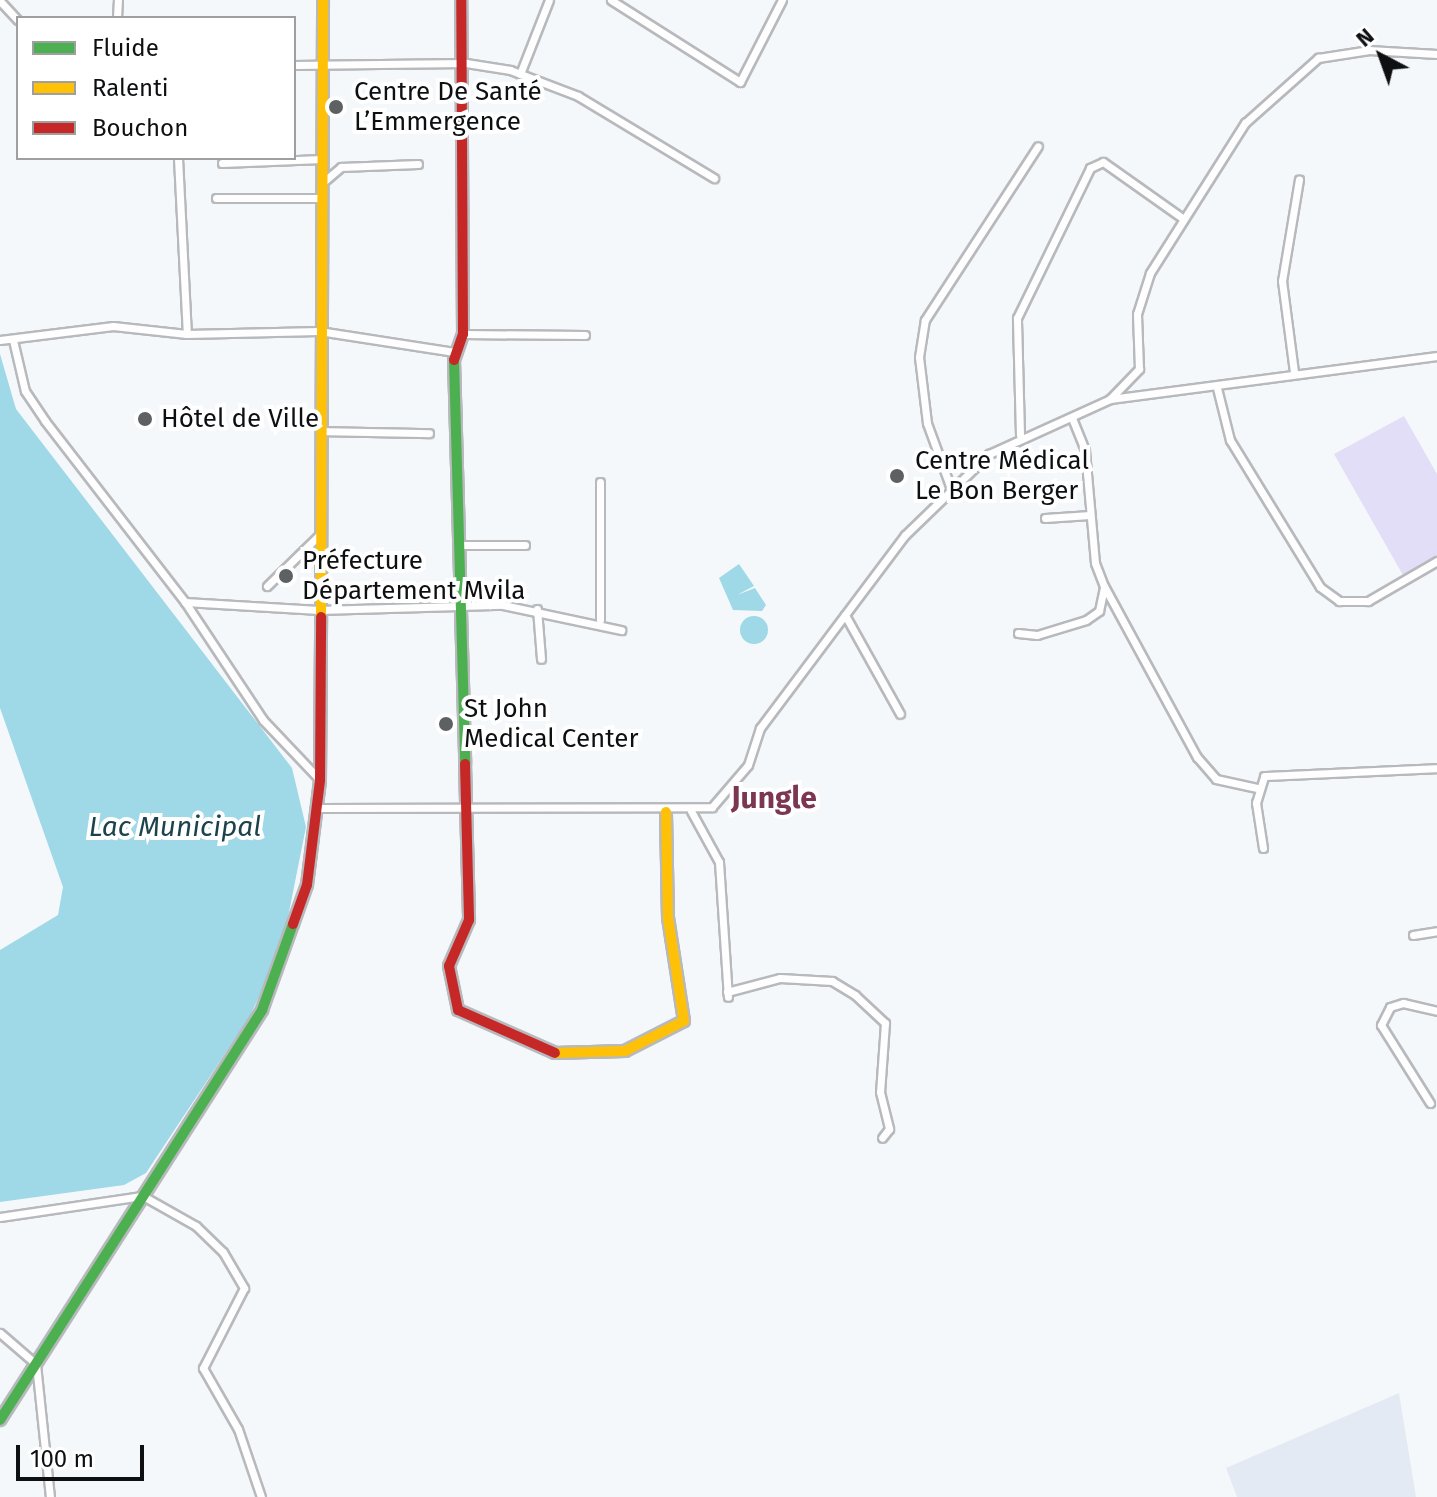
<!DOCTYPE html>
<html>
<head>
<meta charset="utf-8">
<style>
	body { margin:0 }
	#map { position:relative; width:1437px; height:1497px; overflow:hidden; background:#f5f8fb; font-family:"Fira Sans",sans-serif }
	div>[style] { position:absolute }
	.built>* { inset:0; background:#e3eaf3 }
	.green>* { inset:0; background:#e2def8 }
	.water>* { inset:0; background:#9fd8e7 }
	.round { border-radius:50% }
	.roads { filter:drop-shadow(2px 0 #b7b9bc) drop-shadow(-2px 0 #b7b9bc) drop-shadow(0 2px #b7b9bc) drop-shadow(0 -2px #b7b9bc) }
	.street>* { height:7px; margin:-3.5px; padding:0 3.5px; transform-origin:3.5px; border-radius:3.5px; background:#fefefe }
	.fast>* { height:10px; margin:-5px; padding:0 5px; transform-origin:5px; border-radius:5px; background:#4caf50 }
	.slow>* { height:10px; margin:-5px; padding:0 5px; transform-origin:5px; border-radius:5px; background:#ffc107 }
	.jam>* { height:10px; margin:-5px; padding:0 5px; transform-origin:5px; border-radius:5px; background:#c62828 }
	.dots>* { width:22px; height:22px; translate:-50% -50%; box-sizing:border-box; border:4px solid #fff; border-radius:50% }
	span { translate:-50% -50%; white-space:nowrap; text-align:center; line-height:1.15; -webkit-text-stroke:8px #fff; paint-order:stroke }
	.poi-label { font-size:26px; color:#0d0f11 }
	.left { translate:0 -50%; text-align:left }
	.water-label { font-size:28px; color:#1c424b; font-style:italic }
	.quarter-label { font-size:30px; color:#7b3651; font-weight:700 }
	.legend { position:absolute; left:16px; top:16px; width:280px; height:144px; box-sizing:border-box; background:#fff; border:2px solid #9e9fa0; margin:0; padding:10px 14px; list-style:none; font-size:24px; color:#0d0f11 }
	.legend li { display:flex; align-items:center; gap:16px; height:40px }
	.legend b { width:40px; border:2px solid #9e9fa0 }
	.north { position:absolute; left:1341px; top:16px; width:80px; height:80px; -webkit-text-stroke:6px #fff; paint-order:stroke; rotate:319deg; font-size:22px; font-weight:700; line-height:32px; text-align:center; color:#0d0f11 }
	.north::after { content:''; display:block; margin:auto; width:28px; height:36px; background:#0d0f11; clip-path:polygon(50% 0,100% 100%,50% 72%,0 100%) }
	.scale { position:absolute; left:16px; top:1445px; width:128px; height:36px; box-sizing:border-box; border:4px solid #0d0f11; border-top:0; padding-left:10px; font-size:24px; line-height:28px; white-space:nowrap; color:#0d0f11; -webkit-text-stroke:6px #fff; paint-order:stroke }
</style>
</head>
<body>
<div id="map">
	<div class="built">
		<i style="clip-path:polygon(1399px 1393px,1416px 1497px,1237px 1497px,1226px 1468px)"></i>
	</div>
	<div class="green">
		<i style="clip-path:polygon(1404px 416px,1437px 474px,1437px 559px,1404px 577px,1334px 454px)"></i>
	</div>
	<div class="water">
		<i style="clip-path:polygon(0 354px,16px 409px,292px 768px,306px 827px,282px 947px,250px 1016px,146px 1173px,124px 1185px,0 1202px,0 950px,58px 915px,63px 887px,0 708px)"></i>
		<i style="clip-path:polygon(739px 564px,754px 586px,737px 595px,755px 588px,766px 605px,762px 611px,733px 610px,719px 578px)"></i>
		<i class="round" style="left:740px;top:616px;width:28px;height:28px"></i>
	</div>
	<div class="roads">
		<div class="street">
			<i style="left:611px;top:0;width:153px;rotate:32.4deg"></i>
			<i style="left:740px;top:82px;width:92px;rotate:-62.9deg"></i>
			<i style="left:0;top:1px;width:26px;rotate:47deg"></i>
			<i style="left:117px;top:18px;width:18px;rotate:-87deg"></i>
			<i style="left:294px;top:65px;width:172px;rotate:-0.7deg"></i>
			<i style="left:466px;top:63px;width:45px;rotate:9deg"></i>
			<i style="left:510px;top:70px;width:73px;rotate:20.9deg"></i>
			<i style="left:578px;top:96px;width:159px;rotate:31.1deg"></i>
			<i style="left:520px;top:74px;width:79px;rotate:-68.6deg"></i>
			<i style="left:178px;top:158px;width:176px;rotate:87.1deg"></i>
			<i style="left:222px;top:163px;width:100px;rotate:-2.3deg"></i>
			<i style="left:322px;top:183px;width:25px;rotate:-40deg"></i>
			<i style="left:341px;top:167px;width:77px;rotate:-2.2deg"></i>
			<i style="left:216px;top:198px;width:105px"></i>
			<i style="left:463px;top:334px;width:122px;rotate:0.5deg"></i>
			<i style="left:0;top:340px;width:114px;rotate:-7.1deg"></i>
			<i style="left:113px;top:326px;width:74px;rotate:6.2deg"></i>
			<i style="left:187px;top:334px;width:132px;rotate:-1.3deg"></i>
			<i style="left:319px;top:331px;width:137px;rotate:8.8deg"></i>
			<i style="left:13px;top:340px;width:52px;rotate:76.8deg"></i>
			<i style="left:25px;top:391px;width:36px;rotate:56deg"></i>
			<i style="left:45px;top:421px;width:229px;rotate:52.3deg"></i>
			<i style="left:185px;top:602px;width:141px;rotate:56.5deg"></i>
			<i style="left:263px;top:720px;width:83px;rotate:46.5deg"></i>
			<i style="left:1294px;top:372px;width:92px;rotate:-97.5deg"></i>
			<i style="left:1282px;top:281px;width:103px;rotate:-80.5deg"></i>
			<i style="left:1217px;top:388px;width:54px;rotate:76deg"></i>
			<i style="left:1230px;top:440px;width:172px;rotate:58.5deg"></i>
			<i style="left:1320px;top:587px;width:24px;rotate:36deg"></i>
			<i style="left:1339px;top:601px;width:29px"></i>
			<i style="left:1368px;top:601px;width:80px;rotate:-30.1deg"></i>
			<i style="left:1110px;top:399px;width:42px;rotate:-46deg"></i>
			<i style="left:1139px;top:369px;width:55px;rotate:-92.1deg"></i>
			<i style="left:1137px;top:314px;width:43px;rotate:-72.4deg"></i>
			<i style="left:1150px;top:273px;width:178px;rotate:-57.7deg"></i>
			<i style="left:1245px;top:123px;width:98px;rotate:-41.7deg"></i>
			<i style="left:1318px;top:58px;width:52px;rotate:-8.9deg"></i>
			<i style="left:1369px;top:50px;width:68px;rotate:3.4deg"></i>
			<i style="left:1072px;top:418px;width:35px;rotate:68deg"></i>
			<i style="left:1085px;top:451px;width:112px;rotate:84.9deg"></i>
			<i style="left:1095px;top:563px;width:25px;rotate:69deg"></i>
			<i style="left:1104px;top:586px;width:195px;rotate:61.5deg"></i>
			<i style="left:1197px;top:757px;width:29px;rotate:49deg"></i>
			<i style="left:1216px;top:779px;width:42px;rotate:12.4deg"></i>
			<i style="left:320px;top:431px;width:109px;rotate:1.1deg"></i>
			<i style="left:1020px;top:435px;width:117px;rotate:-91.5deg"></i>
			<i style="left:1017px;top:318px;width:167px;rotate:-64deg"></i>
			<i style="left:1090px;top:168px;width:14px;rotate:-25deg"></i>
			<i style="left:1103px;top:162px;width:95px;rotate:35.2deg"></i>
			<i style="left:600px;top:482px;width:138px;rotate:90deg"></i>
			<i style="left:950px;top:486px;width:67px;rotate:-110.1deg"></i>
			<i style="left:927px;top:423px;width:66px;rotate:-96.9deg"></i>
			<i style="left:919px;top:357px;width:37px;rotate:-81deg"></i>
			<i style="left:925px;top:320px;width:207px;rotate:-57deg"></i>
			<i style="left:1045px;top:518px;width:45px;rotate:-3.8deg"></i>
			<i style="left:460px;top:545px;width:65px"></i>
			<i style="left:267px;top:586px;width:73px;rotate:-44.4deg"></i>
			<i style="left:185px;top:602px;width:134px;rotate:3.4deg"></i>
			<i style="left:319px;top:610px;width:184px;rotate:-1.6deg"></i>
			<i style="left:503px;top:605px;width:121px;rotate:12deg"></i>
			<i style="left:537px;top:609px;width:50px;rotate:85.4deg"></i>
			<i style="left:845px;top:615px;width:113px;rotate:60.9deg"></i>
			<i style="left:1018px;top:633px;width:19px;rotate:6deg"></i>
			<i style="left:1037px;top:635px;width:51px;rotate:-17deg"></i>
			<i style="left:1086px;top:620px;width:16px;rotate:-35deg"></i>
			<i style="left:1099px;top:611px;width:24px;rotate:-78deg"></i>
			<i style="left:319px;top:808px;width:393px;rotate:-0.1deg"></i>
			<i style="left:712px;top:807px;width:55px;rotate:-49.4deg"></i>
			<i style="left:748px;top:765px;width:39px;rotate:-72deg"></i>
			<i style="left:760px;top:728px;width:241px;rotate:-53.1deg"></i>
			<i style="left:905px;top:535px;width:117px;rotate:-44deg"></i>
			<i style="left:989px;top:454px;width:133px;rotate:-24.4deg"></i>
			<i style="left:1110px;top:399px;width:330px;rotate:-7.5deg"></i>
			<i style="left:691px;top:811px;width:58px;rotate:61.2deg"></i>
			<i style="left:719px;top:862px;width:135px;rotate:86.2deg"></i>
			<i style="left:1263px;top:848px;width:46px;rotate:-98.8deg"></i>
			<i style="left:1256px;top:803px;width:28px;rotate:-73deg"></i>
			<i style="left:1264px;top:776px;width:173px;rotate:-2.6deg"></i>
			<i style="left:1413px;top:935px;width:24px;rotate:-9deg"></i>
			<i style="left:727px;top:992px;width:55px;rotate:-14.8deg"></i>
			<i style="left:780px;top:978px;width:52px;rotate:3.3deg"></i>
			<i style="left:832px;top:981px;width:27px;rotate:31deg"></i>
			<i style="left:855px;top:995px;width:41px;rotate:43deg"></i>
			<i style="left:885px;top:1023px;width:69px;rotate:94.1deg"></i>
			<i style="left:880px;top:1092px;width:38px;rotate:76deg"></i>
			<i style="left:889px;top:1129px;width:11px;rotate:128deg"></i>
			<i style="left:1430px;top:1103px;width:92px;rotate:-122.1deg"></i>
			<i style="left:1381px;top:1025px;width:20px;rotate:-63deg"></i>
			<i style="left:1390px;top:1007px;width:14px;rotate:-17deg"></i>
			<i style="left:1403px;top:1003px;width:35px;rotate:13deg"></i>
			<i style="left:0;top:1217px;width:145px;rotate:-8.4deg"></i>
			<i style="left:143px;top:1196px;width:61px;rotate:29.5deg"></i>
			<i style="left:196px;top:1226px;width:37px;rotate:44deg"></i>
			<i style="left:223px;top:1252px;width:42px;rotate:59.7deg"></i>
			<i style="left:244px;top:1288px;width:90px;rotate:117.1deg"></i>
			<i style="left:203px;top:1368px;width:70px;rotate:60.2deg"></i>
			<i style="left:238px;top:1429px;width:72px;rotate:71.3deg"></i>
			<i style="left:0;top:1333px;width:48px;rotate:40.7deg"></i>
			<i style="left:36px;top:1364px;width:134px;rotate:84deg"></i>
		</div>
		<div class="fast">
			<i style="left:454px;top:360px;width:404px;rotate:88.4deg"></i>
			<i style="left:0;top:1420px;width:487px;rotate:-57.4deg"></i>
			<i style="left:262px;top:1010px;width:91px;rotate:-70.2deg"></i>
		</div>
		<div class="slow">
			<i style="left:321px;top:617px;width:617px;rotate:-89.81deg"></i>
			<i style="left:555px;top:1053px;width:70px;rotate:-1.6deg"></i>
			<i style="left:625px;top:1051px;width:66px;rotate:-27deg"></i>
			<i style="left:684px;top:1021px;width:104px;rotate:-98.8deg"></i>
			<i style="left:668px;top:918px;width:106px;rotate:-91.1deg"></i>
		</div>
		<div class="jam">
			<i style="left:454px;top:360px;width:28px;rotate:-71deg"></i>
			<i style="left:463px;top:334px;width:334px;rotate:-90.3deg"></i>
			<i style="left:465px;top:764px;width:156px;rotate:88.5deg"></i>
			<i style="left:469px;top:920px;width:50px;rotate:113.5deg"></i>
			<i style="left:449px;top:966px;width:45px;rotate:78.4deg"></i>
			<i style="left:458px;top:1010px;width:106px;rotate:23.9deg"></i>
			<i style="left:293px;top:924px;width:41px;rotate:-70.3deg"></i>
			<i style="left:307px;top:885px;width:106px;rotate:-82.9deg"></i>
			<i style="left:320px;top:780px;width:163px;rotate:-89.6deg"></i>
		</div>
	</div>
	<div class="dots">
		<i style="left:336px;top:107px;background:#5e6163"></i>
		<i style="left:145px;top:419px;background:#5e6163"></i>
		<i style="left:897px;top:476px;background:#5e6163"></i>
		<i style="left:286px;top:576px;background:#5e6163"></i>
		<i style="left:446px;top:724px;background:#5e6163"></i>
	</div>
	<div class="poi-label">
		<span class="left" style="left:354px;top:107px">Centre De Santé<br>L’Emmergence</span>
		<span class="left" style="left:161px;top:419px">Hôtel de Ville</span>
		<span class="left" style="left:915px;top:476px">Centre Médical<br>Le Bon Berger</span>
		<span class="left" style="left:302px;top:576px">Préfecture<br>Département Mvila</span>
		<span class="left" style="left:464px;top:724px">St John<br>Medical Center</span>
	</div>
	<div class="water-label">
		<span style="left:175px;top:827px">Lac Municipal</span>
	</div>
	<div class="quarter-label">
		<span style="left:774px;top:798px">Jungle</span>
	</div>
	<ul class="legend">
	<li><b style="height:10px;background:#4caf50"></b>Fluide</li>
	<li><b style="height:10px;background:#ffc107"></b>Ralenti</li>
	<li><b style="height:10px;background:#c62828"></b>Bouchon</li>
	</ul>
	<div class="north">N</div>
	<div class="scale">100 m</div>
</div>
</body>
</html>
